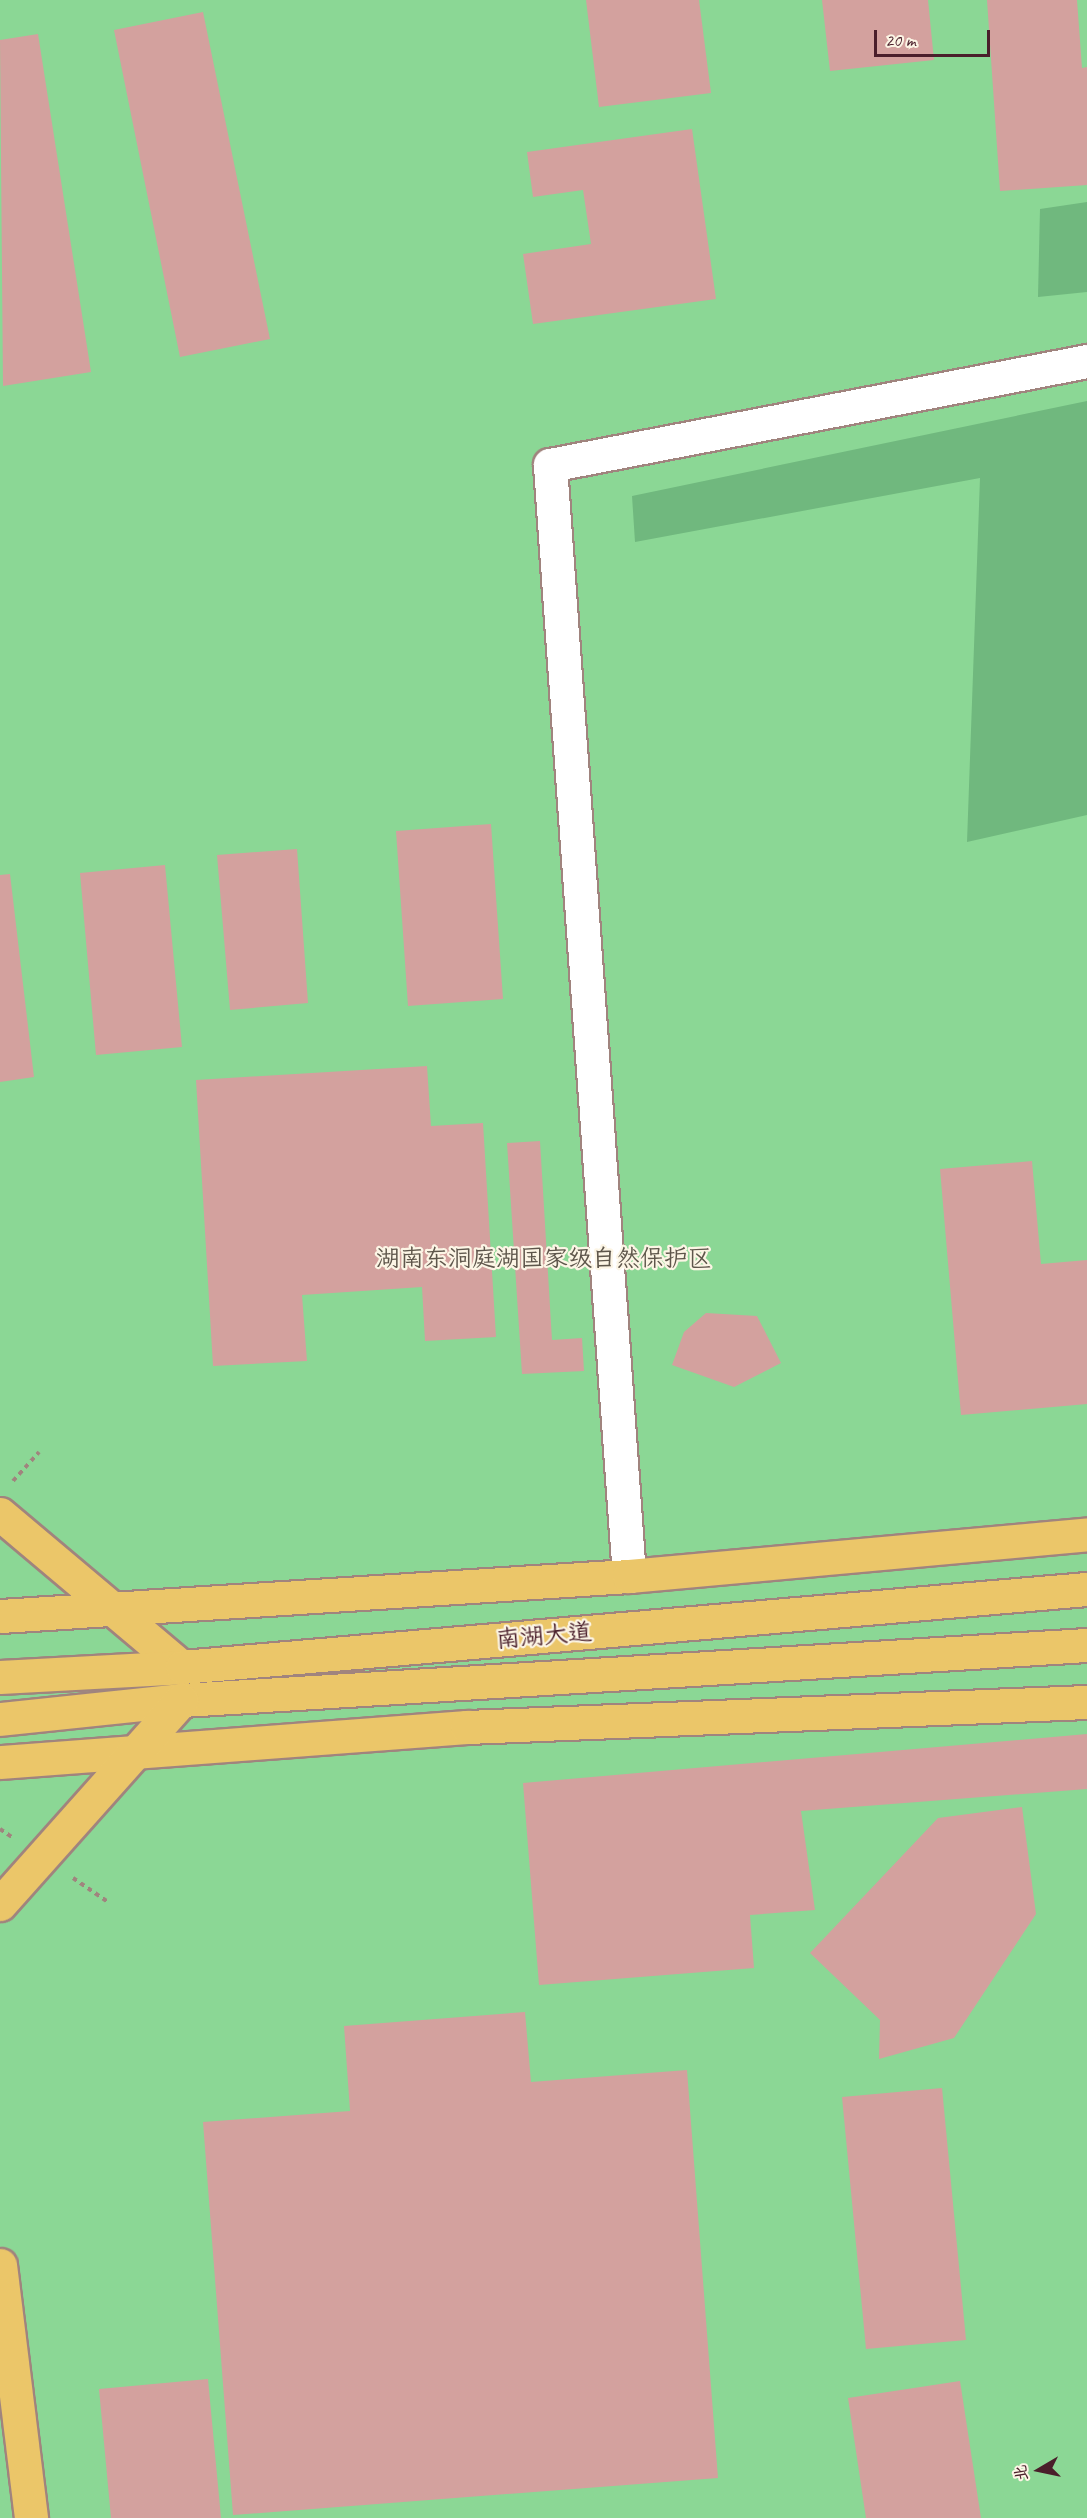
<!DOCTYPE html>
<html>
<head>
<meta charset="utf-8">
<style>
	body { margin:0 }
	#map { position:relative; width:1087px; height:2518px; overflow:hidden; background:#f7e9d1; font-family:Caveat,"LXGW WenKai TC",sans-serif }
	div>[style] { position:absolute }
	.green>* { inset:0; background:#8bd795 }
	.forest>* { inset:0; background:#70b87e }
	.building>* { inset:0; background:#d3a19e }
	.path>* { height:4px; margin-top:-2px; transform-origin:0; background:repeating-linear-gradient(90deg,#a0847e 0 4.5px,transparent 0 9px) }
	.roads { filter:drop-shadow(2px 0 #a0847e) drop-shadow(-2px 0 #a0847e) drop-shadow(0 2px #a0847e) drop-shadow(0 -2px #a0847e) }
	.minor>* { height:33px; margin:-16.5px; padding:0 16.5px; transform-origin:16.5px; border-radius:16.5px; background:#fff }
	.major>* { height:33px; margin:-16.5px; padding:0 16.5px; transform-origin:16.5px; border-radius:16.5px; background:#ebc669 }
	span { translate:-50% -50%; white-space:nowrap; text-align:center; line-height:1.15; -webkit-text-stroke:4.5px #fcf5e5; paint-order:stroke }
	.park-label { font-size:24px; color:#5e564b }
	.street-label { font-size:24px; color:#4a1f2b }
	.north { position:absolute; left:1009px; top:2440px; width:60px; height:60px; -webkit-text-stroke:4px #fcf5e5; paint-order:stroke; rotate:261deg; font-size:16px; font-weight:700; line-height:24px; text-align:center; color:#4a1f2b }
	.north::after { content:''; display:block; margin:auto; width:21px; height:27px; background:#4a1f2b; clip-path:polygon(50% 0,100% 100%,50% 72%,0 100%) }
	.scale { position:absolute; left:874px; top:30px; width:116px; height:27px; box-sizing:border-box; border:3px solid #4a1f2b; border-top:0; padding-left:8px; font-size:18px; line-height:21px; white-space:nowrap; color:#4a1f2b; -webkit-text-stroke:4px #fcf5e5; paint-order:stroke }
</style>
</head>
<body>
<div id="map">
	<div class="green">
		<i style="clip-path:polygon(0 0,1087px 0,1087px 2518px,0 2518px)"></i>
	</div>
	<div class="forest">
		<i style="clip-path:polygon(1087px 202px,1087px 292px,1038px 297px,1040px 209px)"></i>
		<i style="clip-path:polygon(1087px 401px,1087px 815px,967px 842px,980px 478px,635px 542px,632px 496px)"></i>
	</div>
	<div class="building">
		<i style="clip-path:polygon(586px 0,699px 0,711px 93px,599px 107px)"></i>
		<i style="clip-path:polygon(822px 0,928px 0,934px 60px,830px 71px)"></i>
		<i style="clip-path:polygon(987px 0,1077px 0,1082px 68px,1087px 67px,1087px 185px,1000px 191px)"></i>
		<i style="clip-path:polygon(203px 12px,270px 339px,180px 357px,114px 30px)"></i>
		<i style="clip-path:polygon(38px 34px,91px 372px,3px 386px,0 40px)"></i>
		<i style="clip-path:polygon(692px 129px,716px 299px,533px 324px,523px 254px,591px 244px,583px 190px,533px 197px,527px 152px)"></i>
		<i style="clip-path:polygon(491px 824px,503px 999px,408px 1006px,396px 831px)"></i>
		<i style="clip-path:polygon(297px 849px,308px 1003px,230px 1010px,217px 855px)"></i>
		<i style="clip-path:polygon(165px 865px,182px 1047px,96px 1055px,80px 873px)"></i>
		<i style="clip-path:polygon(10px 874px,34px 1077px,0 1082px,0 875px)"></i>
		<i style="clip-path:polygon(427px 1066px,431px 1126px,483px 1123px,496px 1337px,425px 1341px,422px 1287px,302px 1295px,307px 1361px,213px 1366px,196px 1080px)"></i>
		<i style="clip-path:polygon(540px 1141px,552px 1340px,582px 1338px,584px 1371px,522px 1374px,507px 1143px)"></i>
		<i style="clip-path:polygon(1032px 1161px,1041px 1264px,1087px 1260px,1087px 1404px,961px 1415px,940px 1169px)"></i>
		<i style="clip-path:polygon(706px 1313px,757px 1316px,781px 1363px,734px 1387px,672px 1365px,684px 1332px)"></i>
		<i style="clip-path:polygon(1087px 1734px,1087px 1789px,801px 1811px,815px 1910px,750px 1915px,754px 1968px,539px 1985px,523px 1783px)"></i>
		<i style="clip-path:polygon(1022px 1807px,1036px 1914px,954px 2038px,879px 2059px,880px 2020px,810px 1953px,938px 1818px)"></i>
		<i style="clip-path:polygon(525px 2012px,531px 2082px,687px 2070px,718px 2478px,233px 2515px,203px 2122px,350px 2111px,344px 2026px)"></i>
		<i style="clip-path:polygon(942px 2088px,966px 2340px,866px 2349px,842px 2097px)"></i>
		<i style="clip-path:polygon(208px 2379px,221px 2518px,111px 2518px,99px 2389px)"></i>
		<i style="clip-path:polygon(960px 2381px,981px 2518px,866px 2518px,848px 2398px)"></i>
	</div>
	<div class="path">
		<i style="left:13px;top:1481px;width:39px;rotate:-48deg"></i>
		<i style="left:0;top:1829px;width:14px;rotate:34deg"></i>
		<i style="left:73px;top:1878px;width:42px;rotate:34.4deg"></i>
	</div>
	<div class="roads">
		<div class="minor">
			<i style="left:629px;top:1576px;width:1114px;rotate:-94.07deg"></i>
			<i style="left:550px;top:465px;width:547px;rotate:-10.96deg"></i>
		</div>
		<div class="major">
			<i style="left:0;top:1514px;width:238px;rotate:40.1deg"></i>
			<i style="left:0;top:1616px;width:630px;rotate:-3.64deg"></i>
			<i style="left:629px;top:1576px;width:460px;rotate:-5.2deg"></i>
			<i style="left:0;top:1677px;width:182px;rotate:-3.1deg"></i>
			<i style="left:182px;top:1667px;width:908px;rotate:-4.93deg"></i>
			<i style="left:0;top:1719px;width:183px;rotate:-6deg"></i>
			<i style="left:182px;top:1700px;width:907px;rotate:-3.48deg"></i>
			<i style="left:0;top:1762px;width:468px;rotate:-4.3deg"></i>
			<i style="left:467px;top:1727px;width:621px;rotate:-2.31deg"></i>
			<i style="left:0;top:1904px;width:273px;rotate:-48.3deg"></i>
			<i style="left:0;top:2265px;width:255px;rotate:83deg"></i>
		</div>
	</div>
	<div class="park-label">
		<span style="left:544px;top:1259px">湖南东洞庭湖国家级自然保护区</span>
	</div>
	<div class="street-label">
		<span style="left:544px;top:1636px;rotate:-5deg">南湖大道</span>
	</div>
	<div class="north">北</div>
	<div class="scale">20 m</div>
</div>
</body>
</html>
